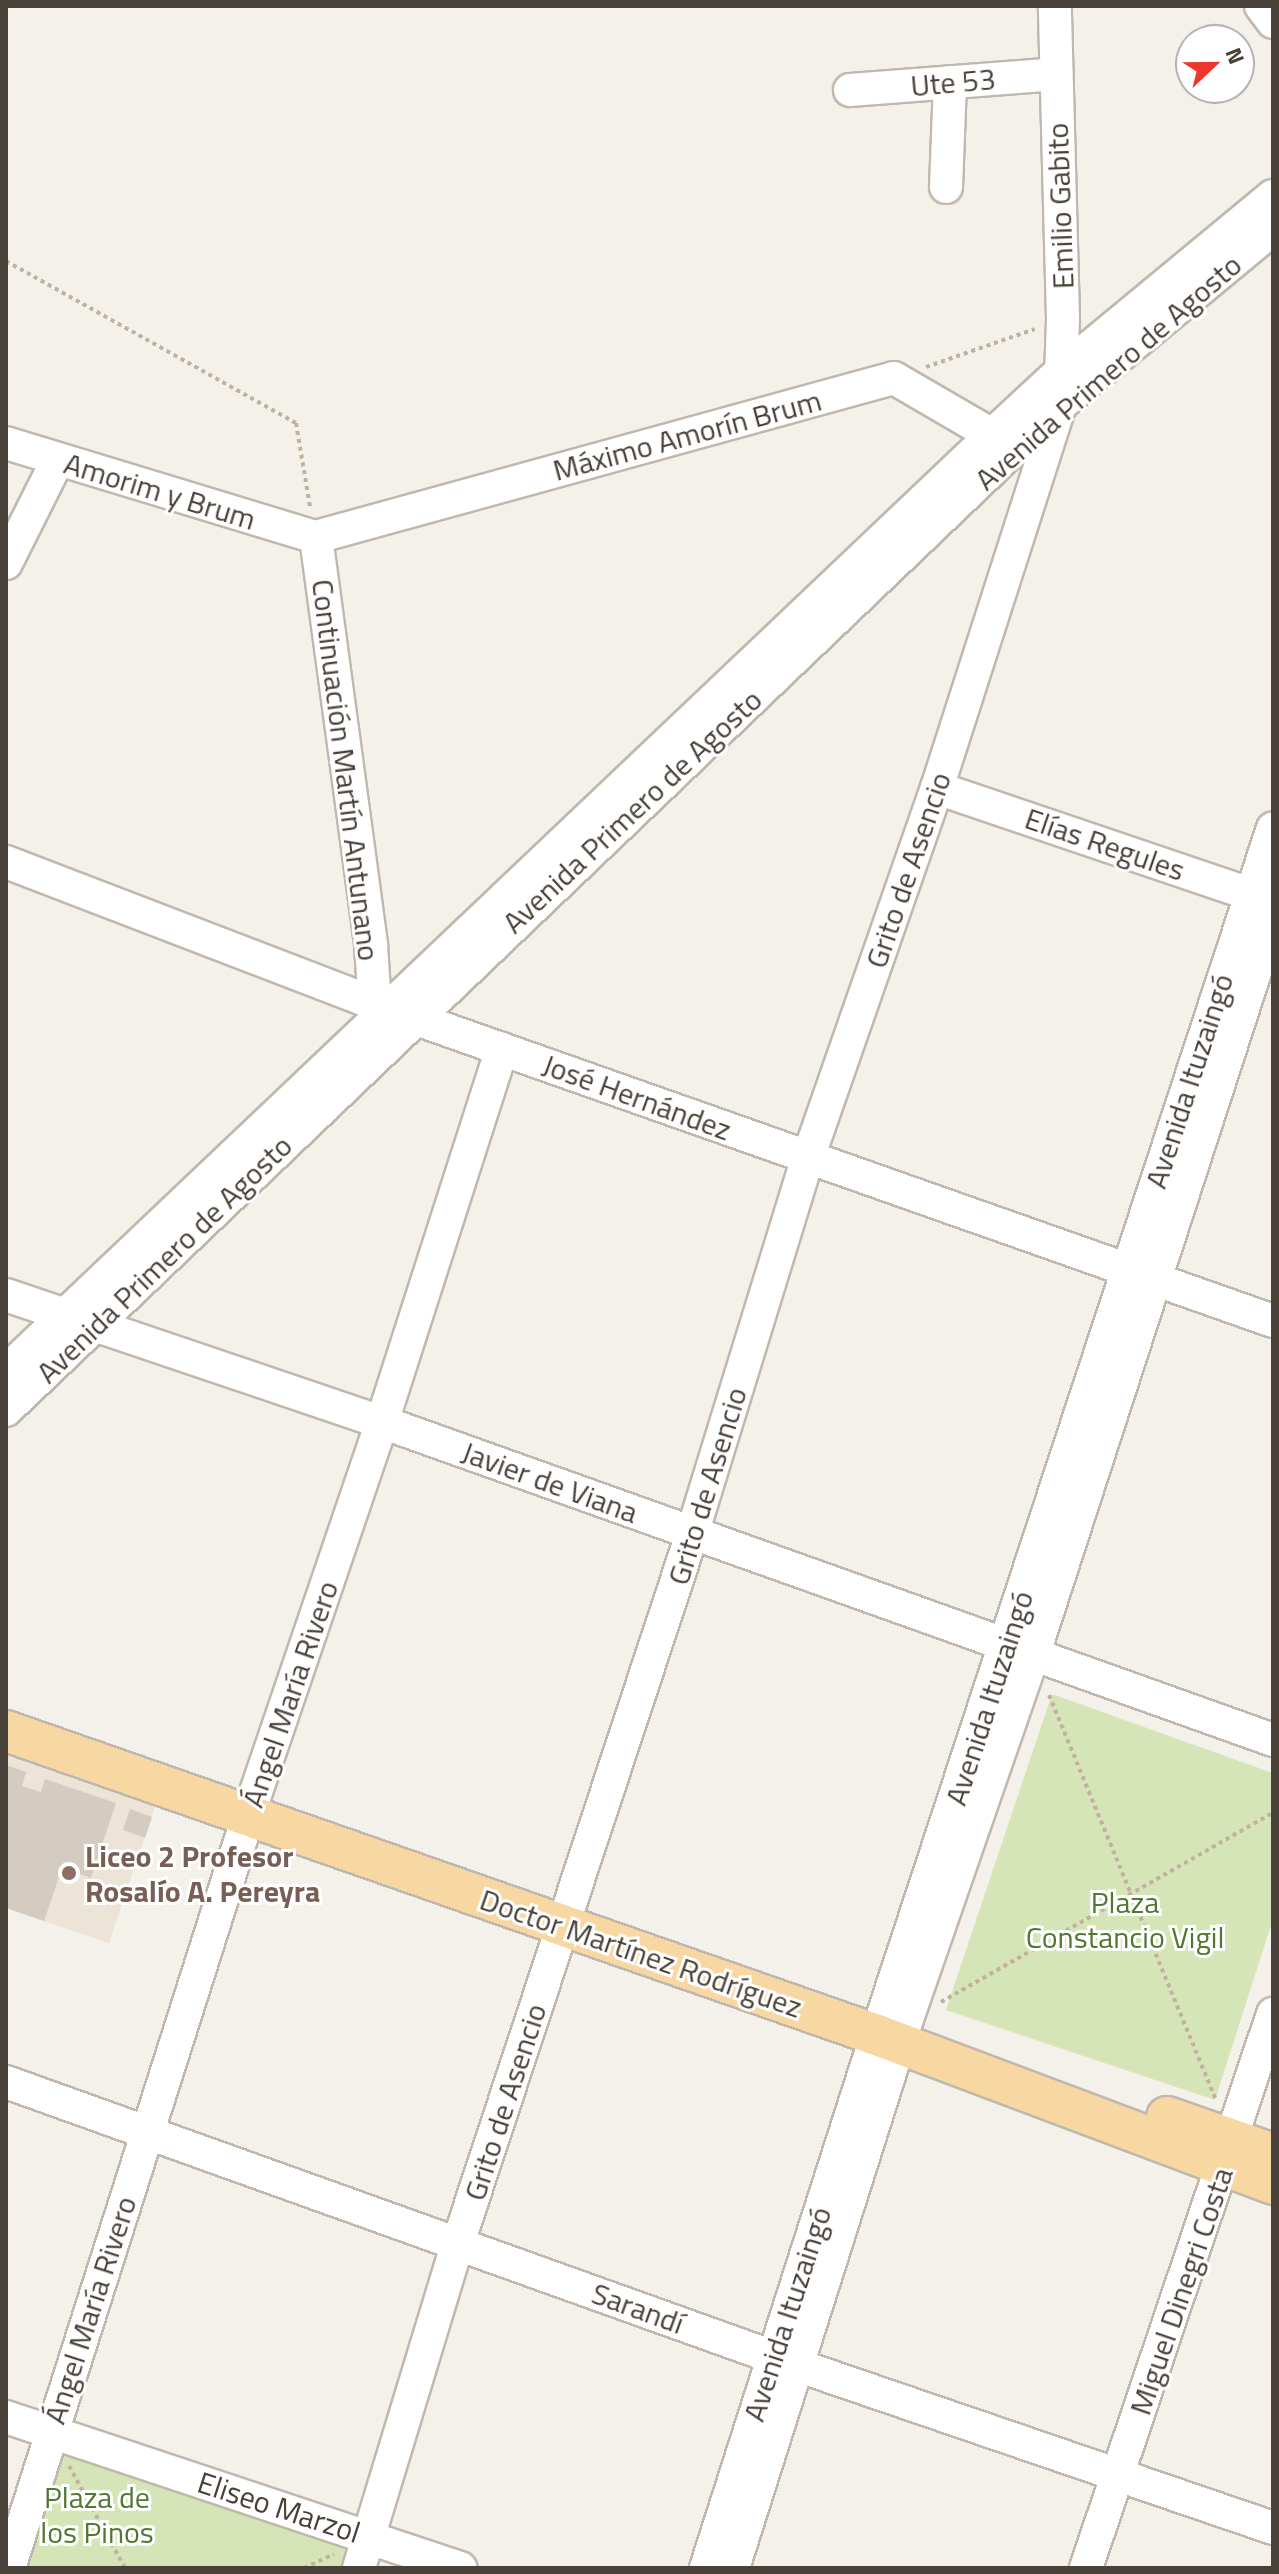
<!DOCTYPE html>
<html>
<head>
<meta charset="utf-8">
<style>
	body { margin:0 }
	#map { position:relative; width:1279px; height:2574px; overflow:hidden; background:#f4f1eb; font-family:"Titillium Web",sans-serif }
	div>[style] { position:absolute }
	.education>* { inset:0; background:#ece4d6 }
	.green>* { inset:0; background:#d5e5b7 }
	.building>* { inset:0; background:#d5ccc1 }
	.path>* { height:4px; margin-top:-2px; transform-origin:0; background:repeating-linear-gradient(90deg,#c0b2a1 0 4px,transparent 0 8px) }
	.roads { filter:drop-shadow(2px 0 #c0b8ae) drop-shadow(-2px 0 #c0b8ae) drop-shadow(0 2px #c0b8ae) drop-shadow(0 -2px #c0b8ae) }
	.minor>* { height:32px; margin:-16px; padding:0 16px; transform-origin:16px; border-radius:16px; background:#fff }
	.major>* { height:40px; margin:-20px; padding:0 20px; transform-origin:20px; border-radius:20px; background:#f7d7a2 }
	.dots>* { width:22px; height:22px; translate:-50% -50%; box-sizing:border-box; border:4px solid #fff; border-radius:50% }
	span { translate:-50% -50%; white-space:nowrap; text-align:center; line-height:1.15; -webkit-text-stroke:6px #fff; paint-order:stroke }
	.street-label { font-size:30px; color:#484139 }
	.education-label { font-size:30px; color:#785e54; font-weight:700 }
	.left { translate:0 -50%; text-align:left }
	.park-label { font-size:30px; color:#517730 }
	.frame { position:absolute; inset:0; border:8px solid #484139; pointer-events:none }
	.north { position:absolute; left:1175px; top:24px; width:80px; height:80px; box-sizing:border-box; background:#fff; border:2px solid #b6b3b0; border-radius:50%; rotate:68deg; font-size:22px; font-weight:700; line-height:32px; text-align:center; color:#484139 }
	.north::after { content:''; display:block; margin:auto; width:28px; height:36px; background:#eb382c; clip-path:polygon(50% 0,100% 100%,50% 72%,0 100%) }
</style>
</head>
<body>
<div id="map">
	<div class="education">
		<i style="clip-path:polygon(6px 1753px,156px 1804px,109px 1943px,6px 1908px)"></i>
	</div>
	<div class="green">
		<i style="clip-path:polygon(1052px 1694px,1273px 1773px,1273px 1919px,1215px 2100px,946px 2010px)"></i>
		<i style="clip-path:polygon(61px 2449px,353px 2543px,345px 2568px,23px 2568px)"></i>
	</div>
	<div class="building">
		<i style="clip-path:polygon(6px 1765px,26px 1772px,22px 1786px,41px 1792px,45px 1779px,116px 1803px,91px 1878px,62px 1868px,44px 1921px,6px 1908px)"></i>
		<i style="clip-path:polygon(130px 1809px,152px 1817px,145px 1838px,123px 1830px)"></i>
	</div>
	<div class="path">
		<i style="left:6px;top:261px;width:332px;rotate:29.2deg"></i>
		<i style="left:296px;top:423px;width:85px;rotate:80.5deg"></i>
		<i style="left:926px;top:367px;width:115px;rotate:-19.2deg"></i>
		<i style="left:1049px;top:1695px;width:436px;rotate:67.6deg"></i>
		<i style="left:941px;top:2002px;width:382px;rotate:-29.7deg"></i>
		<i style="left:69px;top:2466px;width:116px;rotate:61.2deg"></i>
		<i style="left:304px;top:2568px;width:33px;rotate:-25deg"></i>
	</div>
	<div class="roads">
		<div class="minor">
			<i style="left:1261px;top:6px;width:20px;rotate:53deg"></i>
			<i style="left:850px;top:90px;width:207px;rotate:-4.4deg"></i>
			<i style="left:946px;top:187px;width:105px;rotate:-87.8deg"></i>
			<i style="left:6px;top:443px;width:324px;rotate:16.9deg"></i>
			<i style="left:316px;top:537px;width:599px;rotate:-15.38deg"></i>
			<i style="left:894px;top:378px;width:133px;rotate:30.2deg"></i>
			<i style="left:316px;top:537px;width:413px;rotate:82.3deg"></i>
			<i style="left:371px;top:946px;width:58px;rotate:86.1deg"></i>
			<i style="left:6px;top:563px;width:114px;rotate:-63.4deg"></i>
			<i style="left:937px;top:788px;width:353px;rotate:18.7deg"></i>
			<i style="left:6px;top:862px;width:409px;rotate:21deg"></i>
			<i style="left:388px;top:1009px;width:938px;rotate:19.42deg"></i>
			<i style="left:6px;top:1295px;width:397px;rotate:18.7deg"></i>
			<i style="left:382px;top:1422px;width:946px;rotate:19.64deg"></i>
			<i style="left:6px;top:1371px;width:1360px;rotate:-43.51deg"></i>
			<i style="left:992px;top:435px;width:93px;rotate:-42.8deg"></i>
			<i style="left:1060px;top:372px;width:276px;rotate:-39.6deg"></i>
			<i style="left:6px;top:1410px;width:1456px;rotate:-43.64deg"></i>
			<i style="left:1060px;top:405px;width:276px;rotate:-39.6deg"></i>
			<i style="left:6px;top:2082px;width:815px;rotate:19.72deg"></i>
			<i style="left:773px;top:2357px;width:528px;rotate:18.88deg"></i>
			<i style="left:6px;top:2417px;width:479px;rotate:18.4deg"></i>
			<i style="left:9px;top:2568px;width:811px;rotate:-72.35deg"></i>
			<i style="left:255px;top:1795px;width:394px;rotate:-71.2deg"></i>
			<i style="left:382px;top:1422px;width:392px;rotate:-72.2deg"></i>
			<i style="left:359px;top:2568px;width:340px;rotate:-73.1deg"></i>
			<i style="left:458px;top:2243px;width:747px;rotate:-71.73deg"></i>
			<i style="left:692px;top:1534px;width:393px;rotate:-72.9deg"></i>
			<i style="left:808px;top:1158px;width:392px;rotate:-70.8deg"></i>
			<i style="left:937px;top:788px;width:402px;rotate:-72.2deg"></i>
			<i style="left:1060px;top:405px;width:86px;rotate:-88deg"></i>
			<i style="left:1063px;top:319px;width:313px;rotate:-91.5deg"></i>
			<i style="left:706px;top:2568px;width:581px;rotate:-72.25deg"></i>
			<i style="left:883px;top:2015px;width:1249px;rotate:-71.81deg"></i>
			<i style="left:733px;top:2568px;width:573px;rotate:-72.42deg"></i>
			<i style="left:906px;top:2022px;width:387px;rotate:-70.9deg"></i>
			<i style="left:1033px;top:1656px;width:778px;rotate:-72.03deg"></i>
			<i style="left:1086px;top:2568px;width:585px;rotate:-71.35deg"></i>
		</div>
		<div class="major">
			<i style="left:6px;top:1731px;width:923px;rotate:19.24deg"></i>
			<i style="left:877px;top:2035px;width:423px;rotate:20.6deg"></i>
			<i style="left:1167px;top:2117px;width:112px;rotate:19.2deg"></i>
		</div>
	</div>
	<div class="dots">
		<i style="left:69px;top:1873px;background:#8d6e63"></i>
	</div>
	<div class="street-label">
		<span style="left:953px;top:82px;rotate:-5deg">Ute 53</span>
		<span style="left:1060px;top:206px;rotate:-92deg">Emilio Gabito</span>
		<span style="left:1108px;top:372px;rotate:-41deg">Avenida Primero de Agosto</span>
		<span style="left:687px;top:435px;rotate:-15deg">Máximo Amorín Brum</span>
		<span style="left:160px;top:491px;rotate:17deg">Amorim y Brum</span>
		<span style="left:346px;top:770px;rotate:83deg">Continuación Martín Antunano</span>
		<span style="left:632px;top:811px;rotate:-43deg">Avenida Primero de Agosto</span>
		<span style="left:1105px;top:844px;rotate:19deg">Elías Regules</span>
		<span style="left:908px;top:870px;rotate:-71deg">Grito de Asencio</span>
		<span style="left:1189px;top:1081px;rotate:-72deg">Avenida Ituzaingó</span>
		<span style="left:637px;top:1097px;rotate:20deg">José Hernández</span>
		<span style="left:164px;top:1259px;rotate:-44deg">Avenida Primero de Agosto</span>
		<span style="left:550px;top:1482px;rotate:20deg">Javier de Viana</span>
		<span style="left:707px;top:1486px;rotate:-73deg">Grito de Asencio</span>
		<span style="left:290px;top:1694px;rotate:-71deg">Ángel María Rivero</span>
		<span style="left:989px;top:1698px;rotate:-72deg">Avenida Ituzaingó</span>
		<span style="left:641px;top:1953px;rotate:19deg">Doctor Martínez Rodríguez</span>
		<span style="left:505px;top:2102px;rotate:-72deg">Grito de Asencio</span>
		<span style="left:1181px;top:2291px;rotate:-71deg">Miguel Dinegri Costa</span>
		<span style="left:638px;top:2308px;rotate:20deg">Sarandí</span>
		<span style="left:90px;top:2310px;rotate:-72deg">Ángel María Rivero</span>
		<span style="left:787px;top:2314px;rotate:-72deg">Avenida Ituzaingó</span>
		<span style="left:279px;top:2507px;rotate:18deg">Eliseo Marzol</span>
	</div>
	<div class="education-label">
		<span class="left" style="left:85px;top:1873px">Liceo 2 Profesor<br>Rosalío A. Pereyra</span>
	</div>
	<div class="park-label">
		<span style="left:1125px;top:1919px">Plaza<br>Constancio Vigil</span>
		<span style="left:97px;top:2514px">Plaza de<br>los Pinos</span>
	</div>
	<div class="frame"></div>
	<div class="north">N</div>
</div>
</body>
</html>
